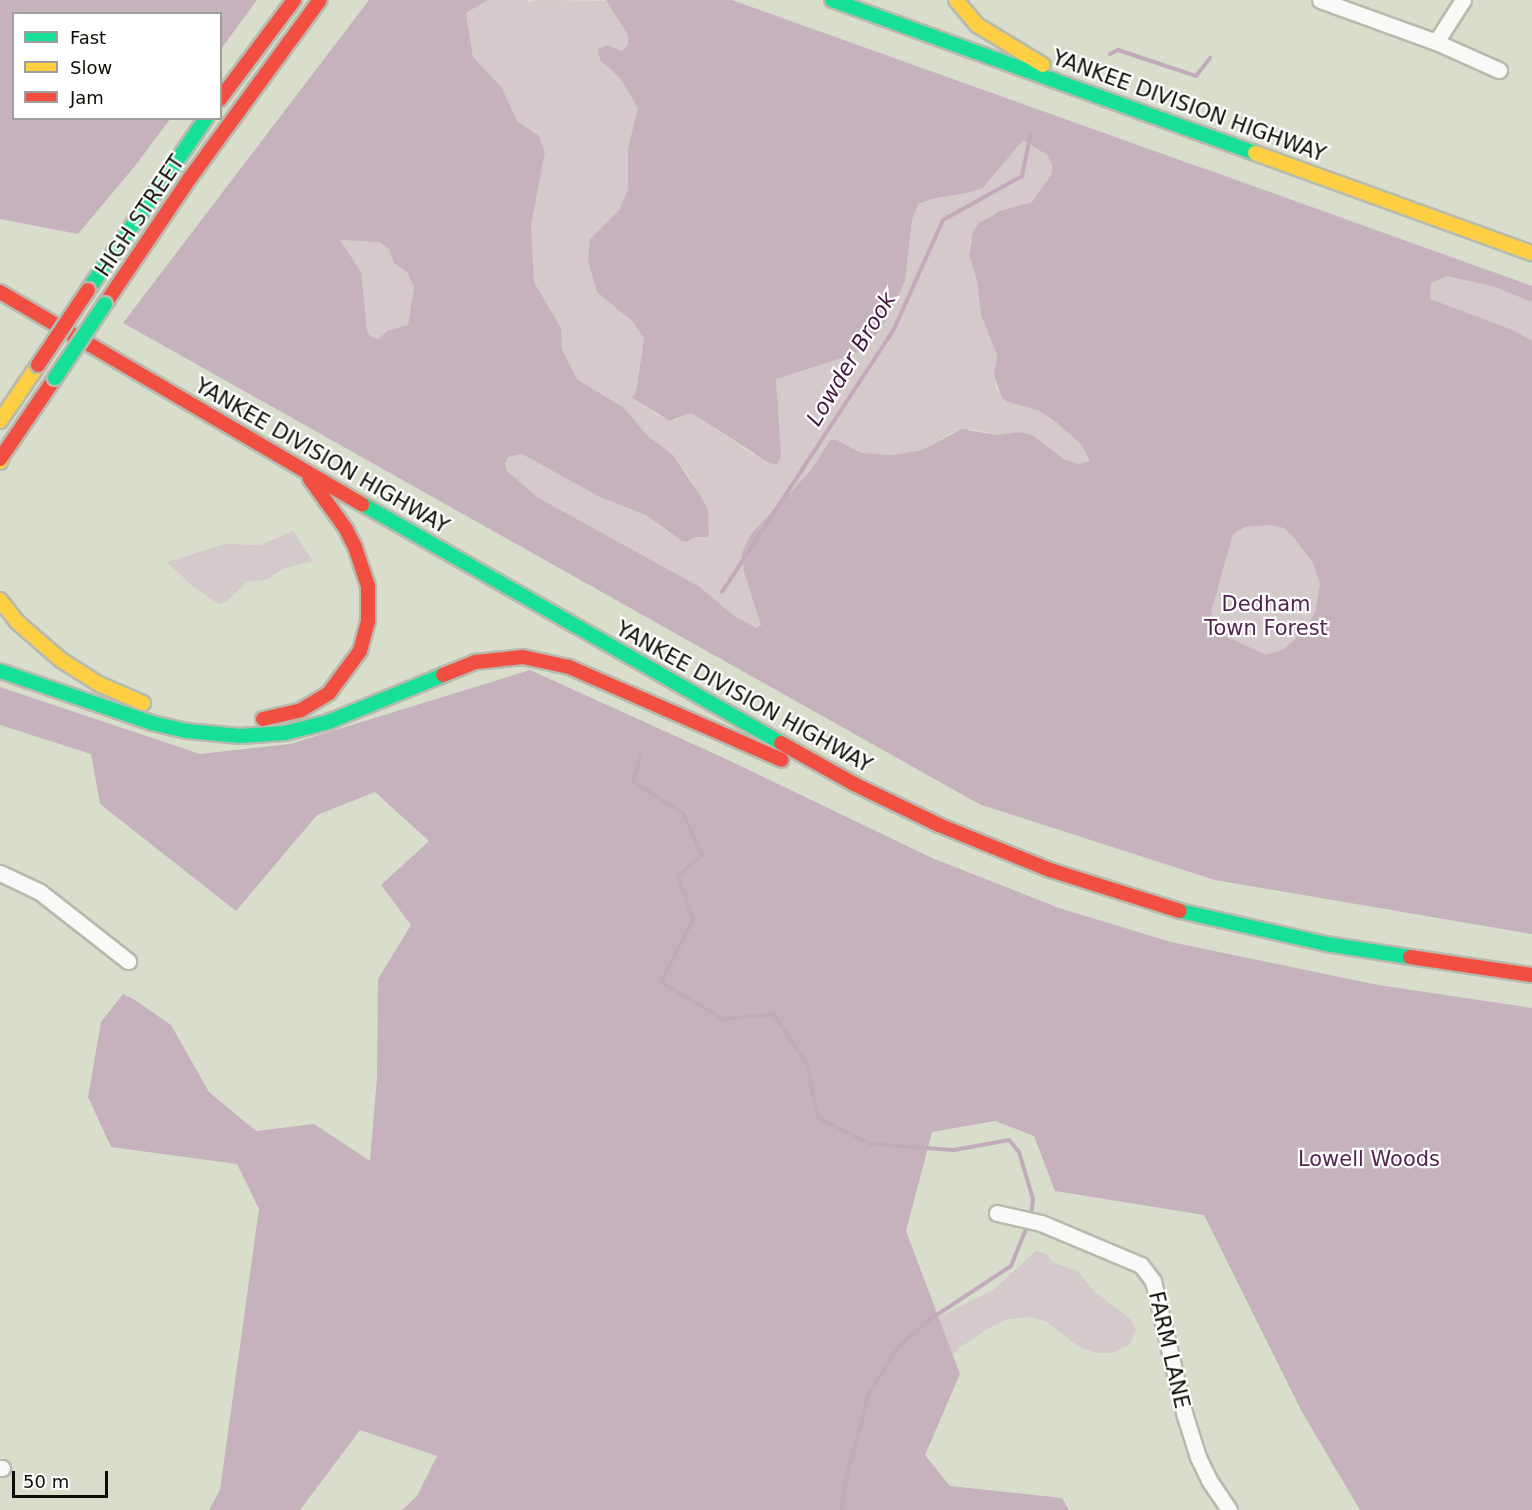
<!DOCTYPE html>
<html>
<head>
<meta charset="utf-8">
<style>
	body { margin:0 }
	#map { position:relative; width:1532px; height:1510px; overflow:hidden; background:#d9ddcc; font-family:"DejaVu Sans",sans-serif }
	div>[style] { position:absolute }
	.green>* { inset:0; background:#d4c9cb }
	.forest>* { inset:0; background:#c5b2bc }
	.stream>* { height:4px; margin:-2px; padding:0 2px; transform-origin:2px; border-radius:2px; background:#c3aaba }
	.roads { filter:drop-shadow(2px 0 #b7baad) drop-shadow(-2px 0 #b7baad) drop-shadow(0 2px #b7baad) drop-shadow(0 -2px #b7baad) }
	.street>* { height:15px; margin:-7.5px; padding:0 7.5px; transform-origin:7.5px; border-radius:7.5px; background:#f9faf7 }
	.fast>* { height:14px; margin:-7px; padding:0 7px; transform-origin:7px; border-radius:7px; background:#16e098 }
	.slow>* { height:14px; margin:-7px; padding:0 7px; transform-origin:7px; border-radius:7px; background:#ffcf43 }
	.jam>* { height:14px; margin:-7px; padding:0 7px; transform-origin:7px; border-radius:7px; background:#f24e42 }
	.bridges { filter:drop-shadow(2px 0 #b7baad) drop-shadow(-2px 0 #b7baad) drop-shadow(0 2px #b7baad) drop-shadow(0 -2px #b7baad) }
	.fast-bridge>* { height:14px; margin:-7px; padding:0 7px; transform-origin:7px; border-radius:7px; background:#16e098 }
	.jam-bridge>* { height:14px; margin:-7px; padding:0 7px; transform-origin:7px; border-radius:7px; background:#f24e42 }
	span { translate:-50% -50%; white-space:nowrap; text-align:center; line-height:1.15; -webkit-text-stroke:4.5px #fff; paint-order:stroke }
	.street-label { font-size:21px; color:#0c0e05 }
	.park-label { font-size:21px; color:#54254e }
	.water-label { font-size:22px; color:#44153e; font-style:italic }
	.legend { position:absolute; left:12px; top:12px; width:210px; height:108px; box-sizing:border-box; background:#fff; border:2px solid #9e9f9b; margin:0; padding:8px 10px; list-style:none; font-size:18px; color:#0c0e05 }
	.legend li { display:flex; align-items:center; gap:12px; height:30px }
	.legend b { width:30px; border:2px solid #9e9f9b }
	.scale { position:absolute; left:12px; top:1471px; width:96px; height:27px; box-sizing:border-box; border:3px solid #0c0e05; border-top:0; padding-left:8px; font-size:18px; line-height:21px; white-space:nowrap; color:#0c0e05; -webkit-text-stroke:4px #fff; paint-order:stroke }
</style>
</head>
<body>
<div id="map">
	<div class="green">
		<i style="clip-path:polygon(488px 0,527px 0,529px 3px,538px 0,608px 1px,628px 35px,628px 45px,622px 51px,608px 45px,600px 60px,620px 78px,638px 108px,628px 148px,628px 189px,621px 209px,590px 239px,597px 292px,633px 322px,644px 339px,636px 392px,632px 398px,659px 416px,675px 421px,687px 414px,693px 414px,754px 455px,776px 379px,855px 354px,872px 341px,887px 319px,905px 281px,912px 220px,920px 204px,931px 199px,967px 193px,983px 188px,1023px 140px,1047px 155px,1052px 165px,1051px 175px,1032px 202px,990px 215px,970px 241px,969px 255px,977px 280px,981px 315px,997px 355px,994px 376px,997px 390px,1008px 402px,1038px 410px,1063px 428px,1201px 167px,1532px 286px,1532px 934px,1215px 880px,979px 804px,1051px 451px,1032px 435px,1019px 432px,997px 435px,973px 429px,951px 433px,922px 450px,892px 455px,861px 453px,837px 440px,830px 440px,811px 470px,751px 534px,744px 572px,758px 612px,761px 625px,757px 628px,734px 616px,700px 587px,537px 497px,507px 471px,505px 464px,508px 457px,522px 454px,600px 497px,646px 515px,667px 532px,686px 542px,694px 537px,707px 537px,708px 511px,688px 475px,673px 455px,647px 435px,624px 408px,577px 379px,562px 349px,561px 328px,534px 282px,531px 226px,545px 152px,539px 136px,517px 121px,502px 88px,473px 57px,466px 13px)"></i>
		<i style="clip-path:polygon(339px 240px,379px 242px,389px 249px,394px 263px,407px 272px,414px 287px,408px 325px,389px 330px,378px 339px,371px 337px,367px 331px,363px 307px)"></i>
		<i style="clip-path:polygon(293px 531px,313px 561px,284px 568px,266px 580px,247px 582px,226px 602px,219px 604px,193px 587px,167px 562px,226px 544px,260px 545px)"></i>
		<i style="clip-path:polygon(1036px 1251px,1047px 1254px,1052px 1262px,1078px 1271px,1093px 1290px,1130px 1319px,1136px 1329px,1130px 1344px,1113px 1353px,1096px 1353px,1079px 1347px,1047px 1322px,1031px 1317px,1008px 1319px,989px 1328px,959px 1348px,938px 1370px,835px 1510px,926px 1323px,993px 1290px)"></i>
	</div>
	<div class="forest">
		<i style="clip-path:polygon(0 0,257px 0,221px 49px,220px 14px,14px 14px,14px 118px,170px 119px,135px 166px,78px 234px,0 219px)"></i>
		<i style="clip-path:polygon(evenodd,369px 0,488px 0,466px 13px,473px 57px,502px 88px,517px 121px,539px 136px,545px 152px,531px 226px,534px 282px,561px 328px,562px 349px,577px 379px,624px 408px,647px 435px,673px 455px,703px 500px,708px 511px,709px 534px,707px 537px,694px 537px,686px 542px,680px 540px,646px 515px,600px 497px,522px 454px,508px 457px,505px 464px,507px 471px,537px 497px,700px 587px,734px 616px,757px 628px,761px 625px,744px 572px,742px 553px,751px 534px,811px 470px,830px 440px,837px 440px,861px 453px,892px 455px,922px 450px,962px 429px,997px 435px,1019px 432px,1032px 435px,1065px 460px,1079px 464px,1090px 461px,1082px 445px,1057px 423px,1038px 410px,1008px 402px,1002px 398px,994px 376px,997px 355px,981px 315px,977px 281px,969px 255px,973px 231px,979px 223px,1000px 211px,1032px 202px,1051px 175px,1052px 165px,1047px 155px,1023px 140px,983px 188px,967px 193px,931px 199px,919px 204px,912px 220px,905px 281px,887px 319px,872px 341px,855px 354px,776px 379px,781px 456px,777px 465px,768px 462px,693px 414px,687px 414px,670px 421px,632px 398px,636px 392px,644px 339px,633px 322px,597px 292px,588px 261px,590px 239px,620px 209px,628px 189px,628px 148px,638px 108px,620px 78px,600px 60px,598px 49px,608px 45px,622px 51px,628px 45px,628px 35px,606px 0,732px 0,1532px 286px,1532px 302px,1492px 286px,1447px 276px,1431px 283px,1430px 299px,1515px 331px,1532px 341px,1532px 934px,1215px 880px,979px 804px,123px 323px,369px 0,340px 240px,379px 242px,389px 249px,394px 263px,407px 272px,414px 287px,408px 325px,389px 330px,378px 339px,371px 337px,367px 331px,361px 272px,340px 240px,369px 0,1270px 525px,1284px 528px,1292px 535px,1313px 563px,1320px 584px,1316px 609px,1306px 630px,1284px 649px,1266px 655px,1223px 635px,1212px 623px,1211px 612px,1233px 534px,1245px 527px,1270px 525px)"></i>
		<i style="clip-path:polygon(530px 670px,726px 759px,932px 858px,1059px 908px,1171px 942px,1378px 985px,1532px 1008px,1532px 1510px,1360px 1510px,1302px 1412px,1204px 1215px,1055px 1191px,1034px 1136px,995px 1121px,932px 1132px,906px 1231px,960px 1374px,925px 1455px,950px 1486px,1062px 1498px,1069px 1510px,402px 1510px,417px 1496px,437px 1456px,360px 1430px,300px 1510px,209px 1510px,220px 1490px,259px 1209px,237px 1164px,111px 1147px,88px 1097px,101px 1022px,123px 994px,135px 1000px,171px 1025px,209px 1092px,256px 1131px,314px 1124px,370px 1161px,377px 1077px,378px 979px,411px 925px,381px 885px,429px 841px,375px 792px,317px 815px,236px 911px,100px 804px,91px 754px,0 725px,0 687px,200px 754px,290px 744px)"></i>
	</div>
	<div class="stream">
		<i style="left:1110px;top:54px;width:9px;rotate:-27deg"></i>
		<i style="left:1118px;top:50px;width:82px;rotate:18.4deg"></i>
		<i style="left:1196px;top:76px;width:23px;rotate:-52deg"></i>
		<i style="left:722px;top:592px;width:314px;rotate:-56.8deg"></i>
		<i style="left:894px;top:329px;width:120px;rotate:-65.8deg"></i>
		<i style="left:943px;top:220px;width:90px;rotate:-29.1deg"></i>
		<i style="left:1022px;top:176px;width:45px;rotate:-78.4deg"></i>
		<i style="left:641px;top:754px;width:29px;rotate:106deg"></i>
		<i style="left:633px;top:782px;width:59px;rotate:31.8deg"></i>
		<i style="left:683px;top:813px;width:46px;rotate:65.7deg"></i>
		<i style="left:702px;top:855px;width:32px;rotate:139deg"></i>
		<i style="left:678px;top:876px;width:46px;rotate:70.8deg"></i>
		<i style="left:693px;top:919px;width:71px;rotate:116.9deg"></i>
		<i style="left:661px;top:982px;width:72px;rotate:30.8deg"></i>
		<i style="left:723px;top:1019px;width:51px;rotate:-5.6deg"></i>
		<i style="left:774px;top:1014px;width:60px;rotate:56.6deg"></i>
		<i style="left:807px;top:1064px;width:55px;rotate:78.5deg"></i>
		<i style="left:818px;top:1118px;width:59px;rotate:26.1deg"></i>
		<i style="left:871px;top:1144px;width:83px;rotate:4.1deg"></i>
		<i style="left:954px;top:1150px;width:56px;rotate:-10.3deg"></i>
		<i style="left:1009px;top:1140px;width:16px;rotate:50deg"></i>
		<i style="left:1019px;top:1152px;width:49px;rotate:73.4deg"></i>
		<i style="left:1033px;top:1199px;width:18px;rotate:96deg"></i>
		<i style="left:842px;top:1510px;width:27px;rotate:-84deg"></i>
		<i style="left:845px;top:1483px;width:93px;rotate:-75.1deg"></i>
		<i style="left:869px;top:1393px;width:56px;rotate:-57.4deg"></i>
		<i style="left:899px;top:1346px;width:40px;rotate:-41deg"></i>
		<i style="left:929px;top:1320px;width:98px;rotate:-33.4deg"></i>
		<i style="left:1011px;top:1266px;width:45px;rotate:-68deg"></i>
	</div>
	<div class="roads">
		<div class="street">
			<i style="left:1320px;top:0;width:123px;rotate:19.9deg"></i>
			<i style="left:1436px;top:42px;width:69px;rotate:24deg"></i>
			<i style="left:1436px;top:42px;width:50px;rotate:-57.3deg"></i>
			<i style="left:0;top:873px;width:44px;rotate:25.4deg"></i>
			<i style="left:40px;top:892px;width:112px;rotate:38.1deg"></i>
			<i style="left:997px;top:1213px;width:45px;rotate:12.8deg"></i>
			<i style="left:1041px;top:1223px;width:108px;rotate:22.8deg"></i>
			<i style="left:1141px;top:1265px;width:20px;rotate:53deg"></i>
			<i style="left:1153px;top:1281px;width:139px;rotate:76.7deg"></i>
			<i style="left:1185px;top:1416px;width:43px;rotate:72.4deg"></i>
			<i style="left:1198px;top:1457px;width:25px;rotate:64deg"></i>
			<i style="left:1209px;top:1480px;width:36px;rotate:56deg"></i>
			<i style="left:0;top:1468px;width:2px"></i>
		</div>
		<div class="fast">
			<i style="left:832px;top:0;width:450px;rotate:19.9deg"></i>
			<i style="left:88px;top:290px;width:209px;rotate:-55.5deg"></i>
			<i style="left:362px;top:504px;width:482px;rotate:29.7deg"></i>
			<i style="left:0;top:671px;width:161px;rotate:18.9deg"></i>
			<i style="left:152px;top:723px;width:36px;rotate:13deg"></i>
			<i style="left:187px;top:731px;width:53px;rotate:5.4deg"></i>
			<i style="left:240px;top:736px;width:45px;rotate:-3.8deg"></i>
			<i style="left:285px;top:733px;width:44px;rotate:-14.3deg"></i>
			<i style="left:328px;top:722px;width:124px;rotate:-22.2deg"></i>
			<i style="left:1180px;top:911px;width:150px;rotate:12.7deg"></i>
			<i style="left:1326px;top:944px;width:85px;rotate:8.8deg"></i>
		</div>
		<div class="slow">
			<i style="left:956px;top:0;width:33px;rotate:50deg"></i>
			<i style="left:977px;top:25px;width:77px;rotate:31.2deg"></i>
			<i style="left:1255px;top:153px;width:294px;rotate:19.9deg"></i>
			<i style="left:0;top:421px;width:68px;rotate:-55.8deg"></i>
			<i style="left:0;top:462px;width:9px;rotate:-69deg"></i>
			<i style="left:0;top:600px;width:28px;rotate:52deg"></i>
			<i style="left:17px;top:622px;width:58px;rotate:40.8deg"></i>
			<i style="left:61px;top:660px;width:45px;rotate:32.3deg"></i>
			<i style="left:99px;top:684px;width:48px;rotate:23.4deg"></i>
		</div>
		<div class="jam">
			<i style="left:220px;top:99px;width:124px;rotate:-53.2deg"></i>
			<i style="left:0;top:292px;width:420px;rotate:30.4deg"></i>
			<i style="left:105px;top:304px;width:152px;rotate:-56deg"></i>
			<i style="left:190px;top:178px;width:220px;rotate:-53.9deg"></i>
			<i style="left:0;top:459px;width:98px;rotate:-55.8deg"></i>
			<i style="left:443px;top:675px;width:35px;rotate:-22deg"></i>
			<i style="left:476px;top:662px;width:47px;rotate:-6.1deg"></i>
			<i style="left:523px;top:657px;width:47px;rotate:12.3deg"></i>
			<i style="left:569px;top:667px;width:232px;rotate:23.6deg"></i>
			<i style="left:263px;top:719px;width:39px;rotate:-13deg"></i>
			<i style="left:301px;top:710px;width:33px;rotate:-31deg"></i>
			<i style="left:329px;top:693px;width:52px;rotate:-53.6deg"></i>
			<i style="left:360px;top:651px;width:31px;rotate:-75deg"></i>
			<i style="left:368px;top:621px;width:35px;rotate:-90deg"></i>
			<i style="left:368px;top:586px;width:41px;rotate:-108.4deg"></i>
			<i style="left:355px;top:547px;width:20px;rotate:-117deg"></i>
			<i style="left:346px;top:529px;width:62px;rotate:-125.8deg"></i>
			<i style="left:781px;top:743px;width:84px;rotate:29.3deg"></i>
			<i style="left:854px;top:784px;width:94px;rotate:25.8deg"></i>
			<i style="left:939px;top:825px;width:120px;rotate:22.1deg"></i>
			<i style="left:1050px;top:870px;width:136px;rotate:17.5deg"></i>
			<i style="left:1410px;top:957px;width:123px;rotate:8.4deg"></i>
		</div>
	</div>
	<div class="bridges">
		<div class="fast-bridge">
			<i style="left:55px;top:378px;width:89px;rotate:-56deg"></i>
		</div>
		<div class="jam-bridge">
			<i style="left:38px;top:365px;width:90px;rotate:-56.3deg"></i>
		</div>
	</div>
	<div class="street-label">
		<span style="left:1189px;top:106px;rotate:20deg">YANKEE DIVISION HIGHWAY</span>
		<span style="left:140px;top:216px;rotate:-56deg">HIGH STREET</span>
		<span style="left:322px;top:456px;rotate:30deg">YANKEE DIVISION HIGHWAY</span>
		<span style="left:744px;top:697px;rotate:29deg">YANKEE DIVISION HIGHWAY</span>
		<span style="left:1169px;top:1350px;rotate:77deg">FARM LANE</span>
	</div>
	<div class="park-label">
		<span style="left:1266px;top:616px">Dedham<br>Town Forest</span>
		<span style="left:1369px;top:1159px">Lowell Woods</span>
	</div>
	<div class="water-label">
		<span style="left:851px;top:359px;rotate:-59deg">Lowder Brook</span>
	</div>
	<ul class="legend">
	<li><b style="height:8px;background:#16e098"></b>Fast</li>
	<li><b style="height:8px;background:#ffcf43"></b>Slow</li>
	<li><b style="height:8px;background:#f24e42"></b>Jam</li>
	</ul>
	<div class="scale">50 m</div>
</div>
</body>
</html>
